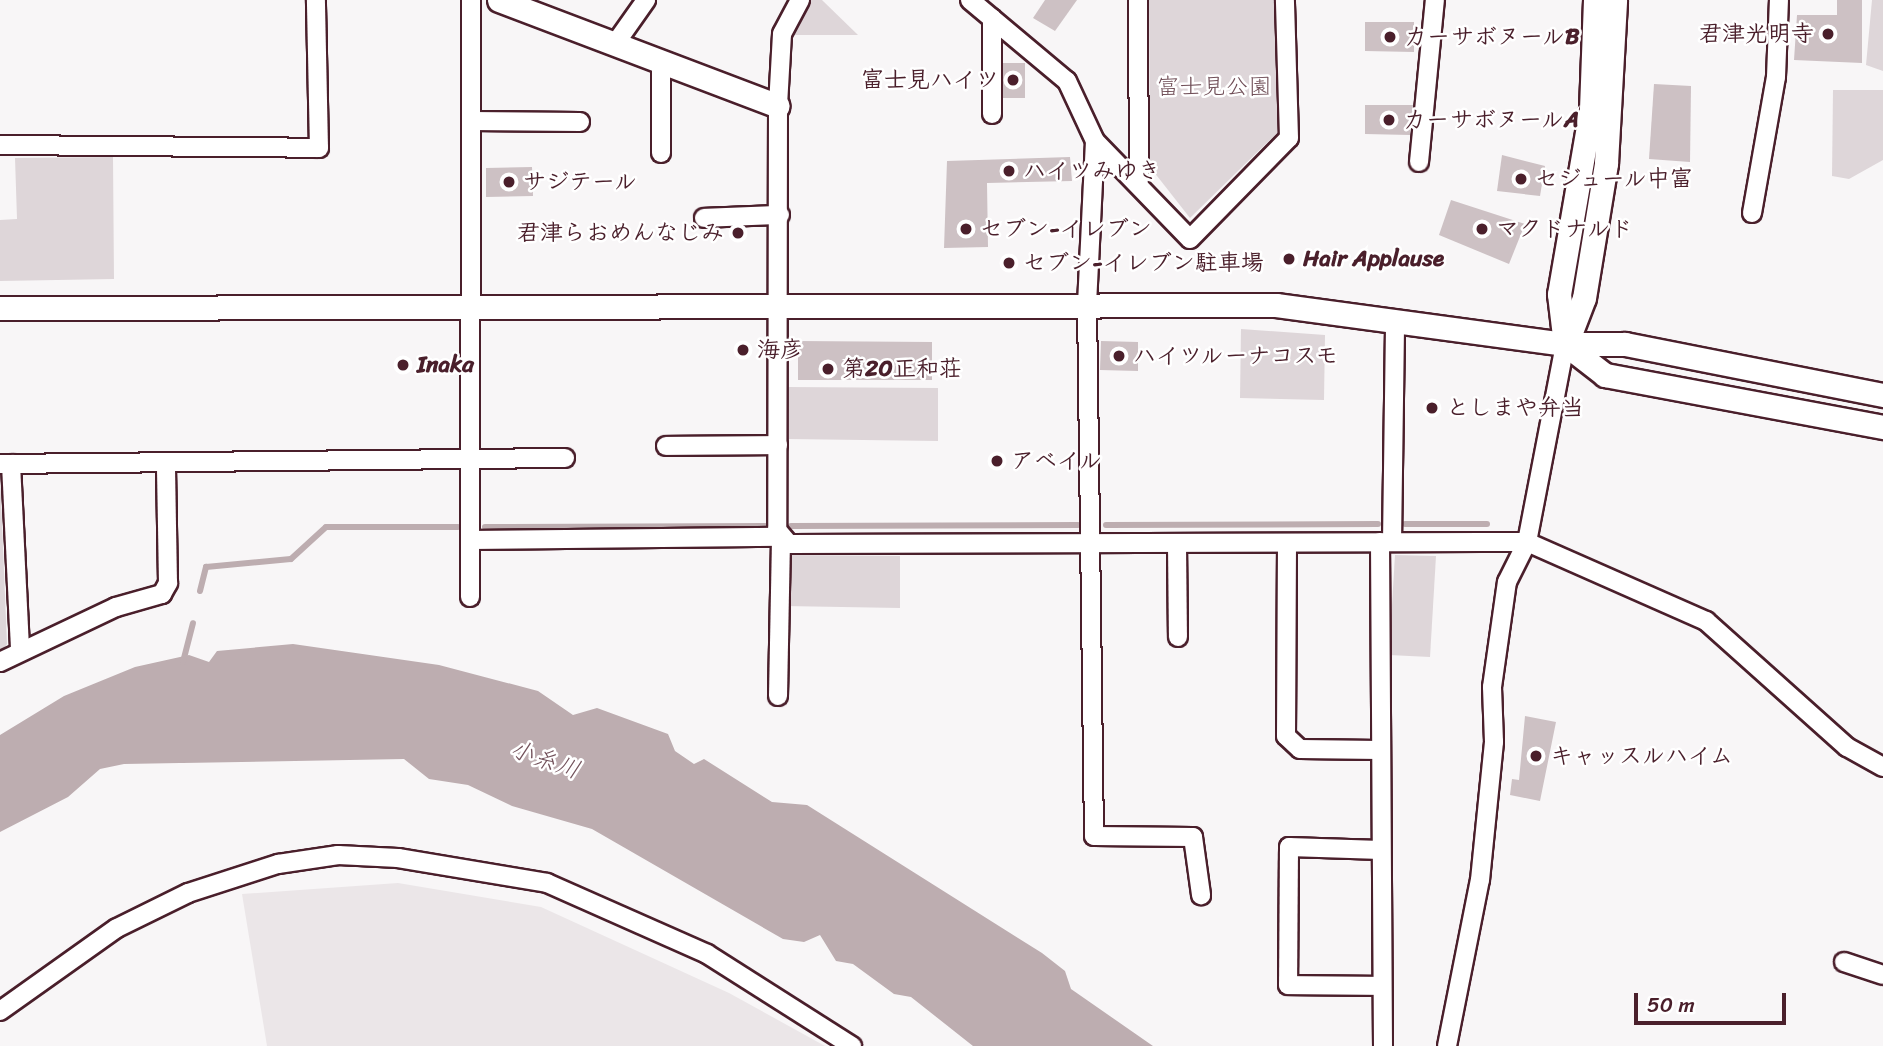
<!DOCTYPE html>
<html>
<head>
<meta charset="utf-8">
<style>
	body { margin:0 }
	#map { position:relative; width:1883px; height:1046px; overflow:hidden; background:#f8f6f7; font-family:Sriracha,"Klee One",sans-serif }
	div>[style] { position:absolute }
	.built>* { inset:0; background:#ebe6e8 }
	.green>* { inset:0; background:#ded6d9 }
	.water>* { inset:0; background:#bdadb0 }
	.stream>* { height:6px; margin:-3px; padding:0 3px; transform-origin:3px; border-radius:3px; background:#bdadb0 }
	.building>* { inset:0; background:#cdc1c4 }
	.roads { filter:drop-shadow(2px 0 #4a1f2b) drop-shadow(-2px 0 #4a1f2b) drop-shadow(0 2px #4a1f2b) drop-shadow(0 -2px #4a1f2b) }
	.minor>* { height:18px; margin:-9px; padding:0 9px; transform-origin:9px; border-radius:9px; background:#fff }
	.tertiary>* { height:23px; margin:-11.5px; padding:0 11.5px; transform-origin:11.5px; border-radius:11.5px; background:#fff }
	.dots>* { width:19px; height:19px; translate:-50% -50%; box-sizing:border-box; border:4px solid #fff; border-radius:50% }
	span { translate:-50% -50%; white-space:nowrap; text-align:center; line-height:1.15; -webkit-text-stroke:5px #fff; paint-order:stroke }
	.poi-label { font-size:23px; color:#4a1f2b; font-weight:700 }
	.right { translate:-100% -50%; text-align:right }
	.left { translate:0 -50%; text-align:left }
	.park-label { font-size:23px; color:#6f4d56 }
	.water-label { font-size:24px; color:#72515a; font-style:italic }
	.scale { position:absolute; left:1634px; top:993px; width:152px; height:32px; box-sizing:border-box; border:4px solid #4a1f2b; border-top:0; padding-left:9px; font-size:21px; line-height:24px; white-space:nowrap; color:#4a1f2b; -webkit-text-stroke:5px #fff; paint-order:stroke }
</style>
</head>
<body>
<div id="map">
	<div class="built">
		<i style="clip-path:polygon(398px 883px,541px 907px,729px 993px,825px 1046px,267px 1046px,242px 894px)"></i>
	</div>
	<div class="green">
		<i style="clip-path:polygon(808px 0,822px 0,858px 35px,791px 35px)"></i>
		<i style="clip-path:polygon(1149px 0,1278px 0,1279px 131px,1190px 218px,1150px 167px)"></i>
		<i style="clip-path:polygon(1872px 0,1883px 0,1883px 71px,1866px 65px)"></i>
		<i style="clip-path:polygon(1833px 90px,1883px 90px,1883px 160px,1849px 179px,1832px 176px)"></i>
		<i style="clip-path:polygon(113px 157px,114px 279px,0 281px,0 220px,17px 219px,15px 158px)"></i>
		<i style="clip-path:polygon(1241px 329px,1325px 335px,1324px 400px,1240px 398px)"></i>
		<i style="clip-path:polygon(788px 387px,938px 388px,938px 441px,788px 439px)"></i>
		<i style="clip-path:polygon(0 474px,7px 644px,0 654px)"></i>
		<i style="clip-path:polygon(787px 555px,900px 556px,900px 608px,784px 606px)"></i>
		<i style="clip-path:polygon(1395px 555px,1436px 556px,1430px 657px,1389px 655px)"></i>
	</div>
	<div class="water">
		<i style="clip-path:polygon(293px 644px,439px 665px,538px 691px,573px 715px,597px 708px,668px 734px,675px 751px,694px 764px,704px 759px,772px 802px,807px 805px,1042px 953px,1065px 971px,1071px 989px,1153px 1046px,973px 1046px,911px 997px,894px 994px,853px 964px,836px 961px,820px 935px,804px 942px,783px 939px,592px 829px,512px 806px,468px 785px,429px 779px,404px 759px,124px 764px,100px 769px,68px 797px,0 832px,0 735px,64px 696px,135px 667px,189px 655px,209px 662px,217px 651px)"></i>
	</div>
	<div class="stream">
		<i style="left:1405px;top:524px;width:82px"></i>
		<i style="left:1106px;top:525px;width:272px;rotate:-0.2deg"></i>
		<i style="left:791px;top:526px;width:287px;rotate:-0.2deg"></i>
		<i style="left:485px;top:527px;width:280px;rotate:-0.2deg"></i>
		<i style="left:200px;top:591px;width:25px;rotate:-76deg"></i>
		<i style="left:206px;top:567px;width:85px;rotate:-5.4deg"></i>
		<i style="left:291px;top:559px;width:47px;rotate:-42.4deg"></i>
		<i style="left:326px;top:527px;width:132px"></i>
		<i style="left:183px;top:662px;width:40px;rotate:-75.6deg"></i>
	</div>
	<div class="building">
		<i style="clip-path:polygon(1045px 0,1077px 0,1055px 31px,1033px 18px)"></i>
		<i style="clip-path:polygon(1837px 0,1862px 0,1862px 63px,1794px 60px,1797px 15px,1837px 15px)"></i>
		<i style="clip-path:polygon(1365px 22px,1414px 22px,1414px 52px,1365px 51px)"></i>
		<i style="clip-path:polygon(1003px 63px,1025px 63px,1025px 98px,1003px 98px)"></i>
		<i style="clip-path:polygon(1654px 84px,1691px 86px,1690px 162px,1649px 159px)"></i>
		<i style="clip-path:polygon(1365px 105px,1413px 105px,1410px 135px,1365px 134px)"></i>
		<i style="clip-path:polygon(1502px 155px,1545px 166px,1540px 196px,1497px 191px)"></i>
		<i style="clip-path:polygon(1070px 157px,1072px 181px,987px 183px,988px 247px,944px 248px,947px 161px)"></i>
		<i style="clip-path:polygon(532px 167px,533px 196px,486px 197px,486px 168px)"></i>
		<i style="clip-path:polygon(1451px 200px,1525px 224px,1509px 264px,1439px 235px)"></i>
		<i style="clip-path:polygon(798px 341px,932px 342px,932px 380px,798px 380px)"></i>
		<i style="clip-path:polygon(1101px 341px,1138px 342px,1138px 371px,1100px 370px)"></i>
		<i style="clip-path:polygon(1525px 716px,1556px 722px,1540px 801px,1510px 795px,1512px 779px,1519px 780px)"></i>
	</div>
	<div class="roads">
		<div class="minor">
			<i style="left:800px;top:0;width:38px;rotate:118deg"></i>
			<i style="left:782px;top:34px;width:72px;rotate:93.2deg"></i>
			<i style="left:778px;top:106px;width:424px;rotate:90.1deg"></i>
			<i style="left:777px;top:530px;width:18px;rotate:49deg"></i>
			<i style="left:789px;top:544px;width:738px;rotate:-0.16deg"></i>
			<i style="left:1527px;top:542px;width:196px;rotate:23.8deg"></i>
			<i style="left:1706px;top:621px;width:189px;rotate:41.8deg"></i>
			<i style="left:1847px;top:747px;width:41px;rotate:29.1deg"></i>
			<i style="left:970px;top:0;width:126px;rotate:39.9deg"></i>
			<i style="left:1067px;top:81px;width:66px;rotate:65deg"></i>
			<i style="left:1095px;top:141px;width:136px;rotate:45.9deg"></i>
			<i style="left:1190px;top:239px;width:141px;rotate:-45.6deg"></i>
			<i style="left:1289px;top:138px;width:138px;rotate:-91.7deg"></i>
			<i style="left:1138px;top:0;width:180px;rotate:89.7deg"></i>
			<i style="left:992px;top:18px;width:96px;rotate:90deg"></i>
			<i style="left:615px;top:44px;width:54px;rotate:-54.8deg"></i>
			<i style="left:661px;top:61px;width:92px;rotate:90deg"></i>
			<i style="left:471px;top:121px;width:109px;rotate:0.5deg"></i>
			<i style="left:1095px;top:141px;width:162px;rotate:92.8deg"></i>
			<i style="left:1087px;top:303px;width:533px;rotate:89.25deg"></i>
			<i style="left:1094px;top:836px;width:99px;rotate:0.6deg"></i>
			<i style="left:1193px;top:837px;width:59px;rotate:82.1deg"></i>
			<i style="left:0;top:145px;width:319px;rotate:0.5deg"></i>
			<i style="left:319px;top:148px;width:148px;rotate:-91.2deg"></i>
			<i style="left:1419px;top:162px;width:163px;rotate:-84.4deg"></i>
			<i style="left:1752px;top:213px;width:138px;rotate:-80deg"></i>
			<i style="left:1776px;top:77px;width:77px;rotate:-87.8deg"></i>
			<i style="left:704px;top:218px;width:76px;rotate:-2.3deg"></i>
			<i style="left:666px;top:446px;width:112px;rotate:-0.5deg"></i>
			<i style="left:0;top:464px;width:565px;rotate:-0.61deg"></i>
			<i style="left:11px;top:464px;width:186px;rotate:87.2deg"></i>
			<i style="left:471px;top:540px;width:310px;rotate:-0.6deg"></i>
			<i style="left:1380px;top:542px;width:504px;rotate:89.66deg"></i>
			<i style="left:1392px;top:542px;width:220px;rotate:-89.2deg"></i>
			<i style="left:1177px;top:545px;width:92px;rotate:89.4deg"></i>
			<i style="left:1287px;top:545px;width:191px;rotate:90.3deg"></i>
			<i style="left:1286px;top:736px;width:19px;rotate:43deg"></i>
			<i style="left:1300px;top:749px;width:80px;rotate:0.7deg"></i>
			<i style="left:470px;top:597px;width:597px;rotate:-89.9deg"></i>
			<i style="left:0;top:662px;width:128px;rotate:-25.4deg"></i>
			<i style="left:116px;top:607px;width:48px;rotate:-15.8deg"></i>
			<i style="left:162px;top:594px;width:13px;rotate:-61deg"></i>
			<i style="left:168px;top:583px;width:118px;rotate:-91deg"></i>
			<i style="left:778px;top:696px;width:159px;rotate:-88.9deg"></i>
			<i style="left:1381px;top:850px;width:92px;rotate:-178.1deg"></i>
			<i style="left:1289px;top:847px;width:138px;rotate:90.4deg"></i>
			<i style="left:1288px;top:985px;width:94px;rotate:0.6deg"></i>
			<i style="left:1844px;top:962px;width:41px;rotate:18.4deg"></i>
			<i style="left:0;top:1011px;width:143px;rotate:-35.4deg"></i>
			<i style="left:117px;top:928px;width:79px;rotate:-26.2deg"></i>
			<i style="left:188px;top:893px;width:95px;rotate:-17.9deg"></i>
			<i style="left:278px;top:864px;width:61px;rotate:-8.5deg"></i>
			<i style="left:338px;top:855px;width:60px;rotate:2.9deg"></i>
			<i style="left:398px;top:858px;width:151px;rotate:9.5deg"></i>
			<i style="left:547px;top:883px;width:175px;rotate:23.9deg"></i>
			<i style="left:707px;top:954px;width:172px;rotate:32.4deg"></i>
			<i style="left:1447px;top:1046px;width:169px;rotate:-78.8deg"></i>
			<i style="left:1480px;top:880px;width:139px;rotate:-84.2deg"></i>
			<i style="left:1494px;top:742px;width:55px;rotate:-92.1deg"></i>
			<i style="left:1492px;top:687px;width:106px;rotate:-81.9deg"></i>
			<i style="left:1507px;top:582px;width:45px;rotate:-63.4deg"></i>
			<i style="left:1527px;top:542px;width:202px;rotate:-79.1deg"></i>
		</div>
		<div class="tertiary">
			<i style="left:499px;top:0;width:298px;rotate:20.8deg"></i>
			<i style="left:1595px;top:0;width:109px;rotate:92.1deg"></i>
			<i style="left:1591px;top:109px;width:188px;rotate:99.8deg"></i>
			<i style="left:1559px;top:294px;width:50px;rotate:83.2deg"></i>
			<i style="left:1565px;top:344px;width:51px;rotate:37.8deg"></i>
			<i style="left:1605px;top:375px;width:283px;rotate:10.6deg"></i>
			<i style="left:0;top:308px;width:1276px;rotate:-0.13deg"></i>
			<i style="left:1276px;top:305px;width:292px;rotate:7.7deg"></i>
			<i style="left:1565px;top:344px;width:60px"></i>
			<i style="left:1625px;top:344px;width:263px;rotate:11.2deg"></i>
			<i style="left:1567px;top:342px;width:47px;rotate:-68.9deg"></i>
			<i style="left:1584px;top:298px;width:137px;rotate:-80.7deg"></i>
			<i style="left:1606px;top:163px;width:163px;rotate:-86.8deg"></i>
		</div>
	</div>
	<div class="dots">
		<i style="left:1828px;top:34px;background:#4a1f2b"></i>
		<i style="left:1390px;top:37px;background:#4a1f2b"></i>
		<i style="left:1013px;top:80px;background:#4a1f2b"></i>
		<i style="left:1389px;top:120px;background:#4a1f2b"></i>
		<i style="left:1009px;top:171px;background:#4a1f2b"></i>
		<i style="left:1521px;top:179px;background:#4a1f2b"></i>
		<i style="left:509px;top:182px;background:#4a1f2b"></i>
		<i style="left:966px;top:229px;background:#4a1f2b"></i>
		<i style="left:1482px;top:229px;background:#4a1f2b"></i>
		<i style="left:738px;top:233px;background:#4a1f2b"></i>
		<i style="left:1289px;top:259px;background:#4a1f2b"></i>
		<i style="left:1009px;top:263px;background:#4a1f2b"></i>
		<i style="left:743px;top:350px;background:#4a1f2b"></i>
		<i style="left:1119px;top:356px;background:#4a1f2b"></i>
		<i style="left:403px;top:365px;background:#4a1f2b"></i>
		<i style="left:828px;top:369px;background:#4a1f2b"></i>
		<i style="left:1432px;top:408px;background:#4a1f2b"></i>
		<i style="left:997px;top:461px;background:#4a1f2b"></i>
		<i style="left:1536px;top:756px;background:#4a1f2b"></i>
	</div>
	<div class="poi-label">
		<span class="right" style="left:1814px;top:34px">君津光明寺</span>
		<span class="left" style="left:1404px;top:37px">カーサボヌールB</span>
		<span class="right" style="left:999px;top:80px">富士見ハイツ</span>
		<span class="left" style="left:1403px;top:120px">カーサボヌールA</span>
		<span class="left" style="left:1023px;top:171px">ハイツみゆき</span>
		<span class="left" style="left:1535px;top:179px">セジュール中富</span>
		<span class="left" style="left:523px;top:182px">サジテール</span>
		<span class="left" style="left:980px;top:229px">セブン-イレブン</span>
		<span class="left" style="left:1496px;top:229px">マクドナルド</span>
		<span class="right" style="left:724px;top:233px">君津らおめんなじみ</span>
		<span class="left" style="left:1303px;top:259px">Hair Applause</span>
		<span class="left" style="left:1023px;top:263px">セブン-イレブン駐車場</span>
		<span class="left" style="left:757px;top:350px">海彦</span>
		<span class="left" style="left:1133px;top:356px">ハイツルーナコスモ</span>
		<span class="left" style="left:417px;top:365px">Inaka</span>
		<span class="left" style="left:842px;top:369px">第20正和荘</span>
		<span class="left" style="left:1446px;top:408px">としまや弁当</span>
		<span class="left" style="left:1011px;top:461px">アベイル</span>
		<span class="left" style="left:1550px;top:756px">キャッスルハイム</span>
	</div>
	<div class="park-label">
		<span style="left:1214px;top:87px">富士見公園</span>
	</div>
	<div class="water-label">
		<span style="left:545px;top:760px;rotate:19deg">小糸川</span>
	</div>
	<div class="scale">50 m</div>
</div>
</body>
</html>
